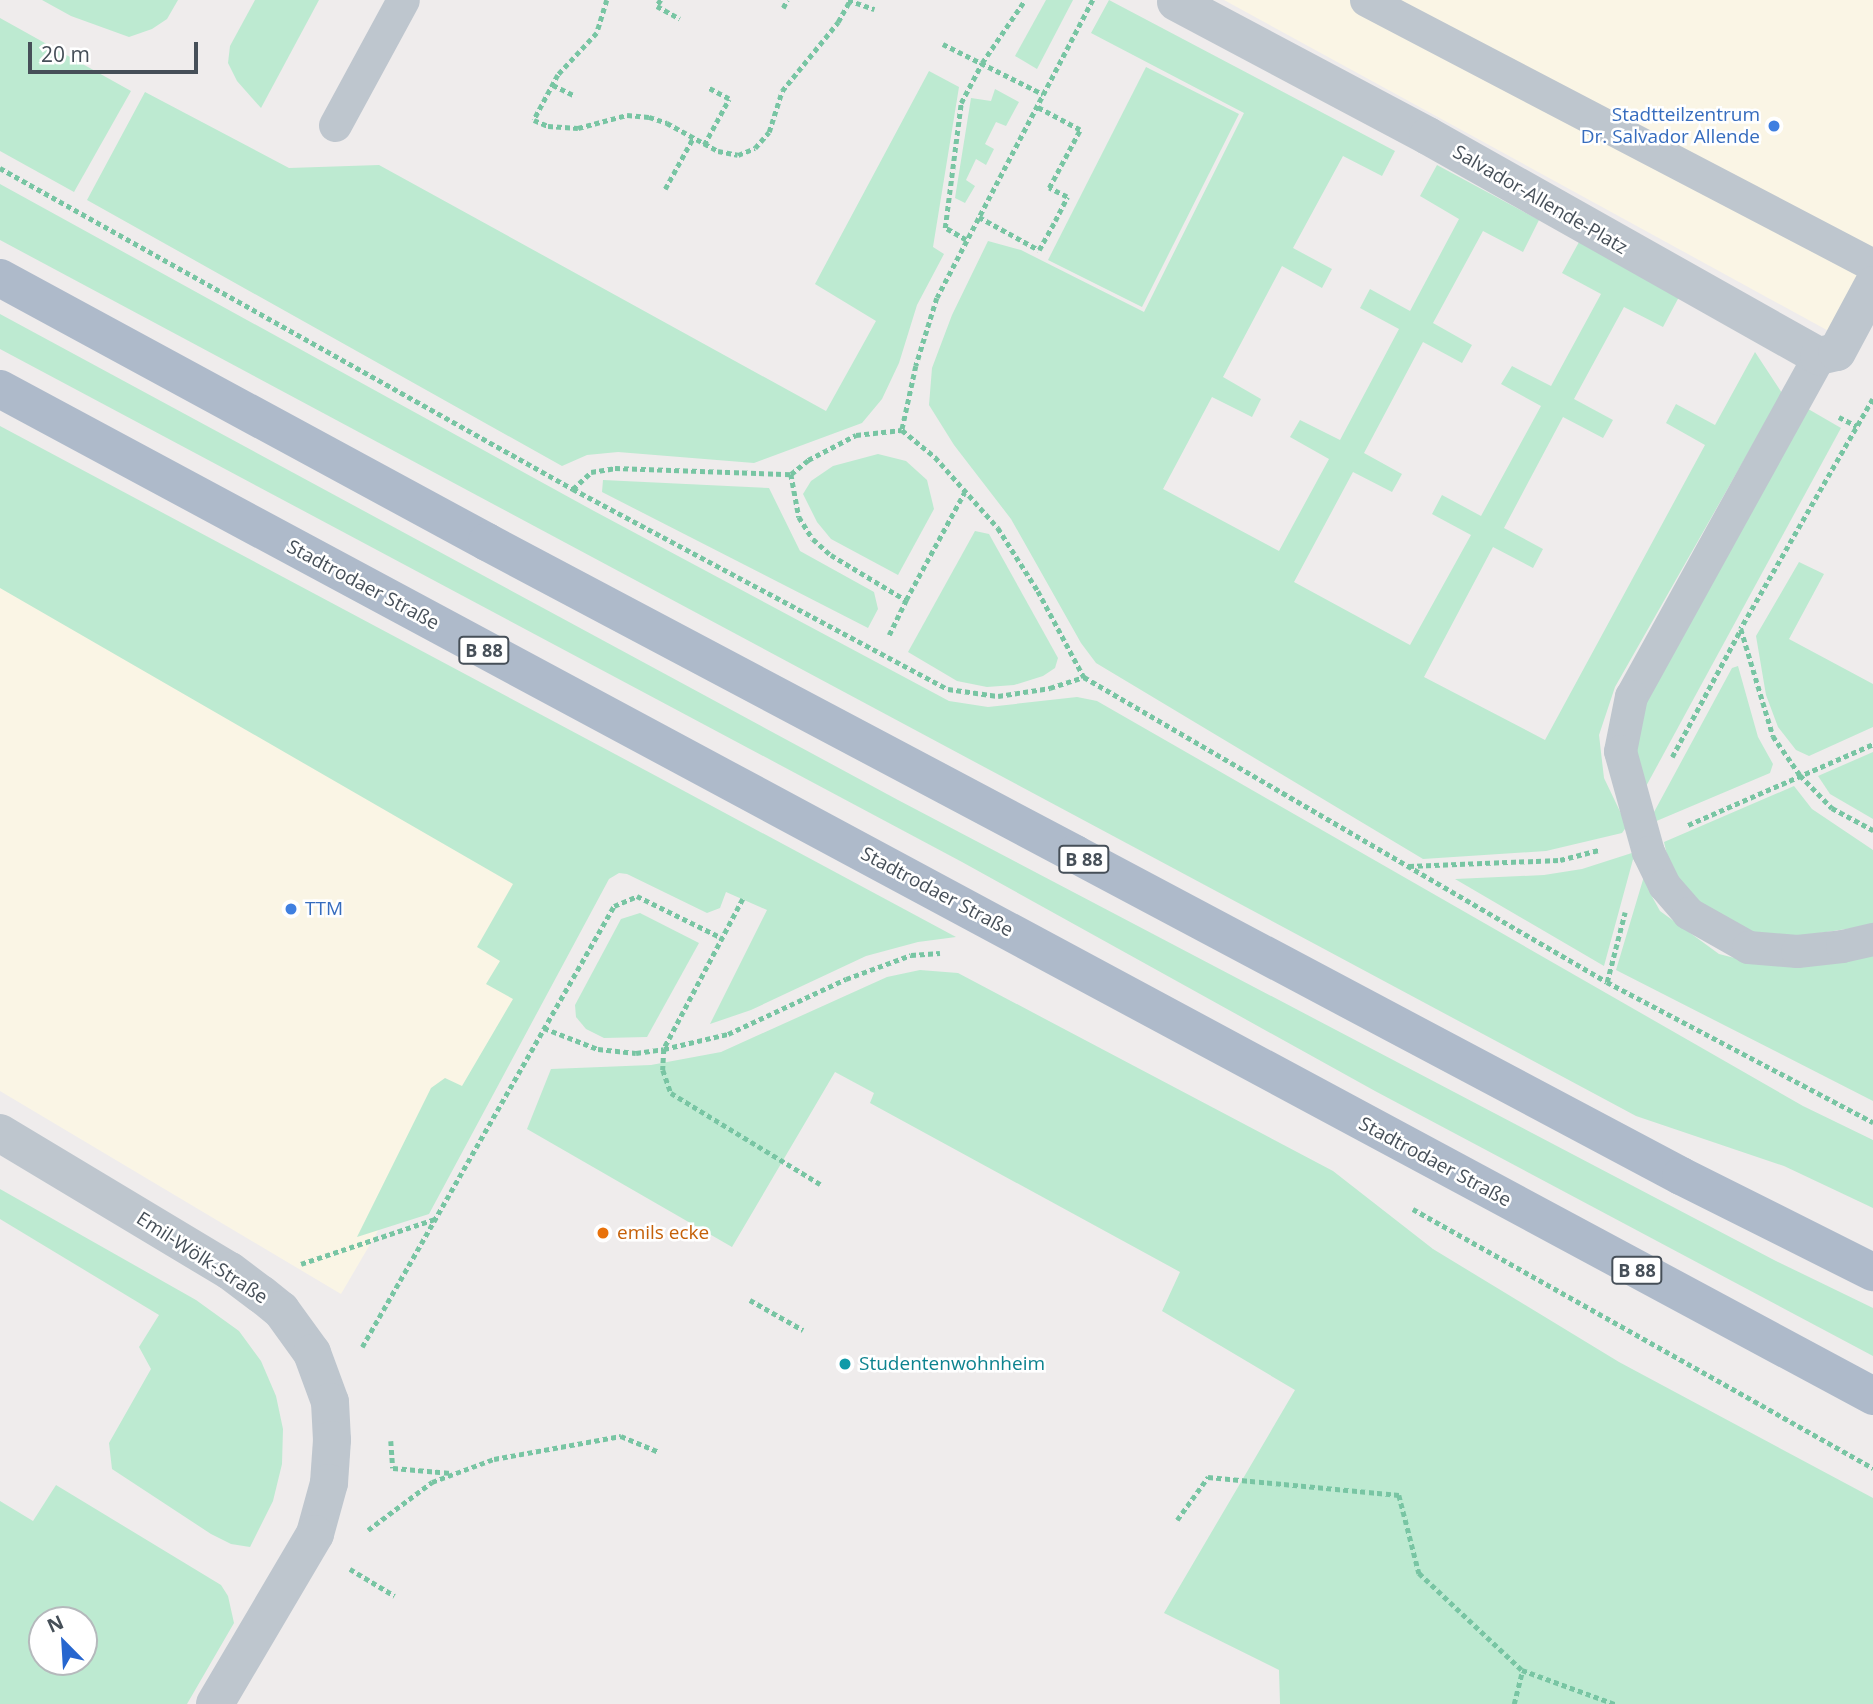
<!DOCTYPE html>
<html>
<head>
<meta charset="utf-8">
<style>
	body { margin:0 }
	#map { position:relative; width:1873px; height:1704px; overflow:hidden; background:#efecec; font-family:"Open Sans",sans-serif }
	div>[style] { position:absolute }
	.commercial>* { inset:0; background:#faf5e5 }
	.green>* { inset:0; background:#bdead1 }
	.path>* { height:4.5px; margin-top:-2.25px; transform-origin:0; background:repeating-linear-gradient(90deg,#78c5a3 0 5px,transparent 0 8.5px) }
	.lane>* { height:33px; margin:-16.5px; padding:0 16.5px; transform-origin:16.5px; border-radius:16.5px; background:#bec6ce }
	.street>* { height:38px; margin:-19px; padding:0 19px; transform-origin:19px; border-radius:19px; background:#bec6ce }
	.primary>* { height:38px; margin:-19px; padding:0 19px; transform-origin:19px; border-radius:19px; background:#aebaca }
	.dots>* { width:19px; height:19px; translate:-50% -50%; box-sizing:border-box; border:4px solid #fff; border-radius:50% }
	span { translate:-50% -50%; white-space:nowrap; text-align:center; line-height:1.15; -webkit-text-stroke:5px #fff; paint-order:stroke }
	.shield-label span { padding:2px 5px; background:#fff; border:2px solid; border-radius:5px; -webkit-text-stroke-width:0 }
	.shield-label { font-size:18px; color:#464f58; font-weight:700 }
	.shop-label { font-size:19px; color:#366cbe }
	.right { translate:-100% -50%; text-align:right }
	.left { translate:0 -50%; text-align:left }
	.street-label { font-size:19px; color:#464f58 }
	.food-label { font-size:19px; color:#c56008 }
	.culture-label { font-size:19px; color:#0d838f }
	.north { position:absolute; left:28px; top:1606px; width:70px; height:70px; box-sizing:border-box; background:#fff; border:2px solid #b5b9bc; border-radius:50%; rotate:336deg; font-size:19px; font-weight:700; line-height:28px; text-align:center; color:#464f58 }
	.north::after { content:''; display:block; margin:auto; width:24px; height:32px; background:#2666cf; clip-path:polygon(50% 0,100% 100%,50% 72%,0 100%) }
	.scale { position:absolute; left:28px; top:42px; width:170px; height:32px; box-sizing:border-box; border:4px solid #464f58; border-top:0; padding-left:9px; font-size:21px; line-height:24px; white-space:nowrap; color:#464f58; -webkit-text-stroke:5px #fff; paint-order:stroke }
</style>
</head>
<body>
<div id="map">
	<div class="commercial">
		<i style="clip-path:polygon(1224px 0,1873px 0,1873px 263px,1834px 334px)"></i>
		<i style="clip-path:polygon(0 467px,627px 805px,341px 1294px,0 1091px)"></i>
	</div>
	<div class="green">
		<i style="clip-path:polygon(42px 0,178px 0,167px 19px,152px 29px,129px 37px,71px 16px)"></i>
		<i style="clip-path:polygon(255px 0,319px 0,261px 108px,237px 81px,228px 63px,230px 46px)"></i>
		<i style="clip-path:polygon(1046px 0,1073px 0,1037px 69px,1015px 56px)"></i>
		<i style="clip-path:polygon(1109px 0,1395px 151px,1382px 176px,1343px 156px,1293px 248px,1332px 269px,1322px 288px,1282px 266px,1223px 377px,1261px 399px,1252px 417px,1212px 397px,1163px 489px,1279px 551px,1329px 459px,1290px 437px,1300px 420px,1340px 440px,1399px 329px,1360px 308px,1370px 289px,1410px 311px,1459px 219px,1420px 196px,1437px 165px,1539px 220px,1523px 252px,1483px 231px,1433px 323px,1472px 345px,1462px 363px,1423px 342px,1364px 453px,1402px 474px,1392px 492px,1353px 472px,1294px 582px,1410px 645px,1471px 535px,1432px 514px,1442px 495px,1481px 516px,1541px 406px,1501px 384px,1512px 366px,1551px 386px,1601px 294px,1562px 273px,1579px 242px,1680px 295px,1663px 327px,1624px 307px,1574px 399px,1613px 420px,1603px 438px,1563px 417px,1504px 528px,1543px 549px,1533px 568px,1493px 547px,1424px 677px,1545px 740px,1705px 445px,1666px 423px,1676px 404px,1715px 425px,1755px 352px,1782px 393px,1615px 687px,1599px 735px,1604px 778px,1627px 826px,1622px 833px,1546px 851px,1423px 859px,1096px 663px,1081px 643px,1011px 519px,954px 445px,929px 405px,932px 368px,952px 315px,988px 241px,1021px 250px,1144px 312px,1244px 113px,1091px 33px)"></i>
		<i style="clip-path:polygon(0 18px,131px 91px,74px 192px,0 151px)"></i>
		<i style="clip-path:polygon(1146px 67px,1239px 114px,1142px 307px,1048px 260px)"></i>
		<i style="clip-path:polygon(929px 71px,959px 87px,933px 247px,944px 254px,917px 305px,899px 363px,882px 399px,862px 423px,754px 463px,618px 452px,587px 455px,562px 466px,87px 200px,145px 92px,289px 168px,379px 165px,826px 411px,876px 321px,815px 284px)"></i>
		<i style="clip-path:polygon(995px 89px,1019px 102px,1006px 126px,996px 122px,985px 144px,994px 149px,986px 165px,976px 159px,966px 180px,975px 186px,965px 203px,955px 198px,971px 98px,991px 101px)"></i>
		<i style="clip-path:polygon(0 184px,594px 511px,949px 701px,988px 707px,1077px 697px,1097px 701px,1803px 1106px,1873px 1140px,1873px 1208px,1784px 1166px,1636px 1116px,0 240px)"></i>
		<i style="clip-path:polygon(0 314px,898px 800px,1774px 1260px,1873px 1308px,1873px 1356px,1375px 1091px,962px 862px,0 349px)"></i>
		<i style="clip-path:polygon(1803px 406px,1841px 428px,1644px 790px,1633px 760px,1641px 698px)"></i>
		<i style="clip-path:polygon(0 426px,658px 777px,956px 937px,918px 942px,866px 956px,751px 1010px,710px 1024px,767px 910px,726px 892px,720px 908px,707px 913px,627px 874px,619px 873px,609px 879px,429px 1214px,357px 1237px,431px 1088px,445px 1078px,462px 1086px,513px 999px,486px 984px,500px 961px,477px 947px,513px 884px,0 588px)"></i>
		<i style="clip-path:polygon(878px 454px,906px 461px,927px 480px,934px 509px,898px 575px,831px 539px,817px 522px,803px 494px,811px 481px,833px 466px)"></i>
		<i style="clip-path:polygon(603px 480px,769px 488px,800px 551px,874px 592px,878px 609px,868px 628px,602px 492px)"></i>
		<i style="clip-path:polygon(975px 531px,989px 534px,1058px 658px,1055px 668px,1043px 676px,1014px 685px,987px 687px,957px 681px,908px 652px)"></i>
		<i style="clip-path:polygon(1799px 562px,1824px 574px,1789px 639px,1873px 684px,1873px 727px,1809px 756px,1796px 750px,1778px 727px,1766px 695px,1756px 636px)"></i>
		<i style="clip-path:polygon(1738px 666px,1758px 737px,1773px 764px,1770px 773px,1647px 825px,1732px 668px)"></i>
		<i style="clip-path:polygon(1873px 752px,1873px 819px,1830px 794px,1818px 776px)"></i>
		<i style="clip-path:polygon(1794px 786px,1812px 809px,1873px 850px,1873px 925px,1773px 940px,1707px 918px,1670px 868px,1664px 842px)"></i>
		<i style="clip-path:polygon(1635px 852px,1604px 966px,1455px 879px,1544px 875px,1582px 869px)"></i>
		<i style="clip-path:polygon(1645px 873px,1649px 891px,1660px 911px,1719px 954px,1762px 965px,1821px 963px,1873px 952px,1873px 1101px,1616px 970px)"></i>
		<i style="clip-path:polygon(640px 913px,699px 943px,647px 1037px,604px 1038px,586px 1029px,576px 1017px,575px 1005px,621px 919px)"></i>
		<i style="clip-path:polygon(920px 970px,958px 973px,1333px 1171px,1433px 1249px,1619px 1362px,1873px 1498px,1873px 1704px,1280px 1704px,1279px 1670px,1164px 1613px,1295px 1390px,1162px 1311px,1180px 1272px,870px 1103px,874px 1093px,835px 1072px,732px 1247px,527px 1129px,551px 1069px,651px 1065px,721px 1052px,887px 977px)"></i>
		<i style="clip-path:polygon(0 1189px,196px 1300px,239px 1331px,261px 1361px,276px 1396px,283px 1429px,282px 1464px,273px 1501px,250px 1547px,231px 1544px,211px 1534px,112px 1469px,109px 1443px,151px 1369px,139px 1347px,159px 1315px,0 1219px)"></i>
		<i style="clip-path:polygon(evenodd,56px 1485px,221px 1585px,228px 1596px,234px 1623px,187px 1704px,0 1704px,0 1501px,33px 1521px,56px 1485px,42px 1620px,84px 1620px,84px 1662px,42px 1662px,42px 1620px)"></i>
	</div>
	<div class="path">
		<i style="left:607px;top:0;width:34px;rotate:107deg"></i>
		<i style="left:597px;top:33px;width:57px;rotate:132.9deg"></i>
		<i style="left:558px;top:75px;width:51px;rotate:118.1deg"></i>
		<i style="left:534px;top:120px;width:15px;rotate:23deg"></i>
		<i style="left:548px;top:126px;width:30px;rotate:4deg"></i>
		<i style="left:578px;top:128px;width:51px;rotate:-14.9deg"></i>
		<i style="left:627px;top:115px;width:22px;rotate:5deg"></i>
		<i style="left:649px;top:117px;width:19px;rotate:18deg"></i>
		<i style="left:667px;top:123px;width:58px;rotate:28.8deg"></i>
		<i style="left:718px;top:151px;width:20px;rotate:11deg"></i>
		<i style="left:738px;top:155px;width:18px;rotate:-22deg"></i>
		<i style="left:755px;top:148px;width:21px;rotate:-49deg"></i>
		<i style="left:769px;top:132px;width:43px;rotate:-72.4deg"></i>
		<i style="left:782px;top:91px;width:89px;rotate:-50.9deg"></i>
		<i style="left:838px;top:22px;width:25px;rotate:-61deg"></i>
		<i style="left:661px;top:0;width:7px;rotate:124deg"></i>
		<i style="left:657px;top:6px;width:26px;rotate:29deg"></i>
		<i style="left:848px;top:0;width:28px;rotate:19deg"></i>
		<i style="left:1093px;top:0;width:336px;rotate:117.6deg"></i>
		<i style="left:937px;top:298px;width:71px;rotate:107.2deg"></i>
		<i style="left:916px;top:366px;width:66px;rotate:102.3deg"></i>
		<i style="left:902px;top:430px;width:43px;rotate:39.3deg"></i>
		<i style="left:935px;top:457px;width:95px;rotate:48.4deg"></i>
		<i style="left:998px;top:528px;width:75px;rotate:57.6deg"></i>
		<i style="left:1038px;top:591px;width:98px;rotate:61.9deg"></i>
		<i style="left:1084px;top:677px;width:605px;rotate:30.25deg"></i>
		<i style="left:1607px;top:982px;width:301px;rotate:27.8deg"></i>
		<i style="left:783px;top:8px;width:9px;rotate:-63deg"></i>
		<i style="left:943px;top:44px;width:112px;rotate:26.6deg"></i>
		<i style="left:553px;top:85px;width:25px;rotate:26deg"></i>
		<i style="left:704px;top:145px;width:52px;rotate:-61.5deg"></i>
		<i style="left:729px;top:99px;width:24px;rotate:-152deg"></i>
		<i style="left:0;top:168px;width:657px;rotate:29.26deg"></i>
		<i style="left:573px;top:489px;width:425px;rotate:28.1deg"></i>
		<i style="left:948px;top:689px;width:50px;rotate:8deg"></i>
		<i style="left:998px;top:696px;width:53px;rotate:-8.7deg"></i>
		<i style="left:1050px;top:688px;width:36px;rotate:-18deg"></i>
		<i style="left:665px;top:189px;width:58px;rotate:-61.2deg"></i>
		<i style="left:979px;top:217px;width:68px;rotate:28.8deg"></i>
		<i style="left:1039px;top:250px;width:33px;rotate:-61deg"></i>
		<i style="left:1055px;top:221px;width:27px;rotate:-63deg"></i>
		<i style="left:1067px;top:197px;width:20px;rotate:-153deg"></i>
		<i style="left:1049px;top:188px;width:66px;rotate:-61.9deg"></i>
		<i style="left:1080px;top:130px;width:49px;rotate:-151.9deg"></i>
		<i style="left:966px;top:240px;width:24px;rotate:-150deg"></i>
		<i style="left:945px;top:228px;width:126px;rotate:-82.7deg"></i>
		<i style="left:961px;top:103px;width:45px;rotate:-62.3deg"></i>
		<i style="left:982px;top:63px;width:76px;rotate:-55.7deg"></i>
		<i style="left:1873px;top:399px;width:265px;rotate:119.9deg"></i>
		<i style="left:1741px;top:629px;width:112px;rotate:73.3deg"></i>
		<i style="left:1773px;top:736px;width:47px;rotate:55.3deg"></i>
		<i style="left:1800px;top:775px;width:46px;rotate:45.9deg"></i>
		<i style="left:1832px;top:808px;width:47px;rotate:28.2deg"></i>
		<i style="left:1839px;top:417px;width:20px;rotate:27deg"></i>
		<i style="left:791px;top:474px;width:44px;rotate:79.5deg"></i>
		<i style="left:799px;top:517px;width:26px;rotate:58deg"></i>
		<i style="left:813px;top:539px;width:24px;rotate:42deg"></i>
		<i style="left:831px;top:555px;width:87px;rotate:31deg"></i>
		<i style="left:906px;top:600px;width:122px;rotate:-61.5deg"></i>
		<i style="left:573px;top:489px;width:25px;rotate:-43deg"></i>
		<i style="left:591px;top:472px;width:24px;rotate:-9deg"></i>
		<i style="left:615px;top:468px;width:176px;rotate:2deg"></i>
		<i style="left:791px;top:474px;width:22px;rotate:-39deg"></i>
		<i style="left:808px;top:460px;width:54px;rotate:-27.5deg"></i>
		<i style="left:856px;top:435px;width:46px;rotate:-6.2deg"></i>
		<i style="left:889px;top:635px;width:39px;rotate:-64deg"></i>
		<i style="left:1672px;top:757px;width:145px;rotate:-61.7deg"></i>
		<i style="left:1688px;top:825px;width:202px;rotate:-23.6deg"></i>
		<i style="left:1409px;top:866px;width:151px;rotate:-2.3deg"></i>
		<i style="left:1560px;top:860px;width:40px;rotate:-14.4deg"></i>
		<i style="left:743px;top:899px;width:170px;rotate:117.8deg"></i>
		<i style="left:664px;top:1049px;width:21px;rotate:93deg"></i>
		<i style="left:663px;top:1070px;width:24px;rotate:71deg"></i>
		<i style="left:671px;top:1093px;width:175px;rotate:31.4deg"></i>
		<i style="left:1607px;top:982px;width:72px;rotate:-75.6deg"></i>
		<i style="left:544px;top:1028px;width:58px;rotate:21.3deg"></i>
		<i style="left:598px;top:1049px;width:38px;rotate:6deg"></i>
		<i style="left:636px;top:1053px;width:28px;rotate:-8deg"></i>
		<i style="left:664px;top:1049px;width:66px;rotate:-13.2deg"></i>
		<i style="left:728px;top:1034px;width:130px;rotate:-25deg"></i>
		<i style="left:846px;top:979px;width:69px;rotate:-20.3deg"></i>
		<i style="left:911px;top:955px;width:29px;rotate:-4deg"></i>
		<i style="left:1413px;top:1209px;width:528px;rotate:29.38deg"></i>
		<i style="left:301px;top:1264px;width:141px;rotate:-18.6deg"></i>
		<i style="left:750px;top:1300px;width:61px;rotate:29.5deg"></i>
		<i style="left:362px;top:1347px;width:508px;rotate:-60.26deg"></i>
		<i style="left:614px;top:906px;width:25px;rotate:-23deg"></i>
		<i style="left:637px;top:896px;width:95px;rotate:26.3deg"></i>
		<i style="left:391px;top:1441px;width:27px;rotate:86deg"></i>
		<i style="left:393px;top:1468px;width:58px;rotate:4.9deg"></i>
		<i style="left:1177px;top:1520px;width:53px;rotate:-54.2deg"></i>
		<i style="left:1208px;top:1477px;width:192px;rotate:5.4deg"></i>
		<i style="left:1399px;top:1495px;width:81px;rotate:75.6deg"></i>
		<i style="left:1419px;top:1573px;width:141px;rotate:43.3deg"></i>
		<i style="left:1522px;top:1670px;width:99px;rotate:20.1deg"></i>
		<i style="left:368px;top:1530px;width:80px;rotate:-36.9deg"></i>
		<i style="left:432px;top:1482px;width:66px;rotate:-20.4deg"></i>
		<i style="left:494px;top:1459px;width:129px;rotate:-10.3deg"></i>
		<i style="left:621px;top:1436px;width:41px;rotate:22.8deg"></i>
		<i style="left:350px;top:1569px;width:52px;rotate:31deg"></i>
		<i style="left:1514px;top:1704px;width:34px;rotate:-76deg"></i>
	</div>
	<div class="lane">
		<i style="left:1366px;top:0;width:572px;rotate:27.6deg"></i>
		<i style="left:335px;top:125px;width:142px;rotate:-61.5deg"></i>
		<i style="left:1819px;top:356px;width:389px;rotate:118.9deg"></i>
		<i style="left:1631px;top:696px;width:56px;rotate:101.3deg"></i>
		<i style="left:1620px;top:751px;width:105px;rotate:74.5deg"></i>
		<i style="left:1648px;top:852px;width:37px;rotate:64deg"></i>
		<i style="left:1664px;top:885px;width:37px;rotate:49deg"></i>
		<i style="left:1688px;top:913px;width:69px;rotate:29.5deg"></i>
		<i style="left:1748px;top:947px;width:49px;rotate:4.7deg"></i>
		<i style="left:1797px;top:951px;width:45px;rotate:-6.3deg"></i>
		<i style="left:1842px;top:946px;width:32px;rotate:-13deg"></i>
	</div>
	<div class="street">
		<i style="left:1176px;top:2px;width:285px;rotate:28deg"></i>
		<i style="left:1428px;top:136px;width:449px;rotate:29.4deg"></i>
		<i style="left:1819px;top:356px;width:18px;rotate:-13deg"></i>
		<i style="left:1837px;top:352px;width:76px;rotate:-61.8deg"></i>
		<i style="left:0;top:1133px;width:268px;rotate:31deg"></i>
		<i style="left:230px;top:1271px;width:39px;rotate:37deg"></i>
		<i style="left:261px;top:1294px;width:26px;rotate:39deg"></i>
		<i style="left:281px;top:1310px;width:53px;rotate:54.2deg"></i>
		<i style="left:312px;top:1353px;width:52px;rotate:69.8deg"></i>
		<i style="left:330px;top:1402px;width:38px;rotate:87deg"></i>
		<i style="left:332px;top:1440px;width:43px;rotate:94deg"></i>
		<i style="left:329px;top:1483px;width:53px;rotate:105.4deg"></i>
		<i style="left:315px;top:1534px;width:197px;rotate:120.5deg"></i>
	</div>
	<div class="primary">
		<i style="left:0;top:278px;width:554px;rotate:28.46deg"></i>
		<i style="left:487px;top:542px;width:666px;rotate:27.95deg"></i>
		<i style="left:1075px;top:854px;width:686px;rotate:27.98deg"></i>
		<i style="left:1681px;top:1176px;width:215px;rotate:26.6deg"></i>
		<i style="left:0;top:389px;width:2127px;rotate:28.26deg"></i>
	</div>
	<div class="dots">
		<i style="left:1774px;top:126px;background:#3f7fe0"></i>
		<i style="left:291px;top:909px;background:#3f7fe0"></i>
		<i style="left:603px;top:1233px;background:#e8710a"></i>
		<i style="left:845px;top:1364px;background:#0f9aa8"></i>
	</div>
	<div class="shield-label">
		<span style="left:484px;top:650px">B 88</span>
		<span style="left:1084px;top:859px">B 88</span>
		<span style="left:1637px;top:1270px">B 88</span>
	</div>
	<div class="shop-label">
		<span class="right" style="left:1760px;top:126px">Stadtteilzentrum<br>Dr. Salvador Allende</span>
		<span class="left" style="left:305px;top:909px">TTM</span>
	</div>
	<div class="street-label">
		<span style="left:1540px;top:200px;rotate:30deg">Salvador-Allende-Platz</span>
		<span style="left:363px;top:585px;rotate:28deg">Stadtrodaer Straße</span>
		<span style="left:937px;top:892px;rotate:28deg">Stadtrodaer Straße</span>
		<span style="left:1435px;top:1162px;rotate:28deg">Stadtrodaer Straße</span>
		<span style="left:202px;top:1258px;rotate:33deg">Emil-Wölk-Straße</span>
	</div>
	<div class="food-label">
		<span class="left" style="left:617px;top:1233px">emils ecke</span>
	</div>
	<div class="culture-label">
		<span class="left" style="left:859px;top:1364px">Studentenwohnheim</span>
	</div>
	<div class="north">N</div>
	<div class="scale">20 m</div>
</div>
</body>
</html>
